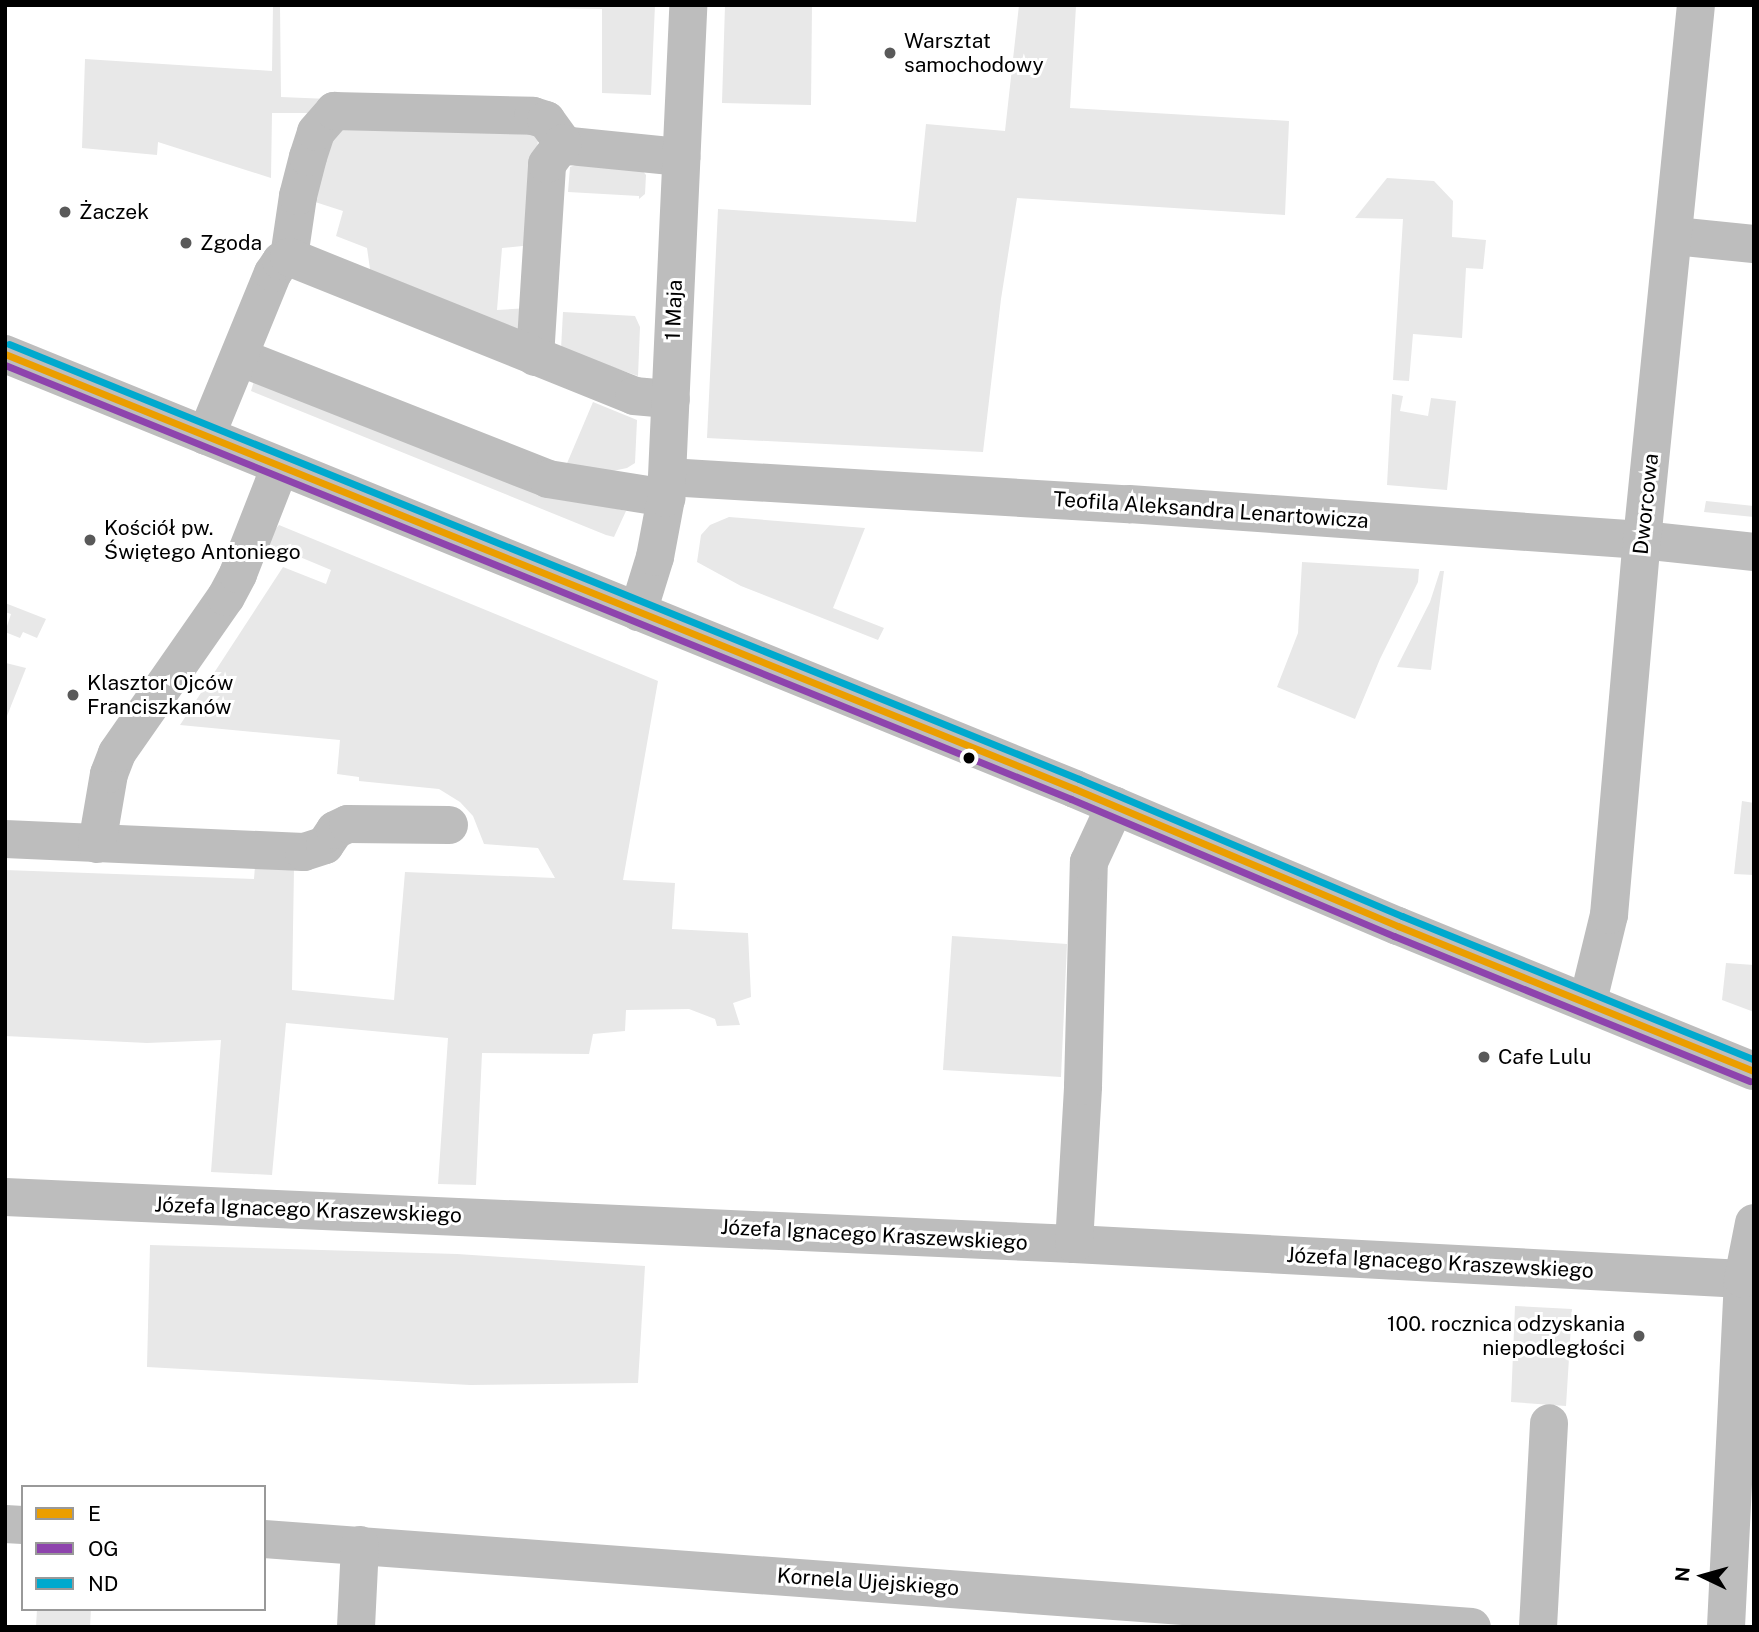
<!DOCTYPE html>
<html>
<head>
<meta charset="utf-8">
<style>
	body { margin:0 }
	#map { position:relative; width:1759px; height:1632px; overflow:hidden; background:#fff; font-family:"Public Sans",sans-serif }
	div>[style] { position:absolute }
	.green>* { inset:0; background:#e8e8e8 }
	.minor>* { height:38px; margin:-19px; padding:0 19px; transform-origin:19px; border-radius:19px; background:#bdbdbd }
	.bus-1>* { height:7px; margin:-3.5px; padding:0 3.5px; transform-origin:3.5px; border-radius:3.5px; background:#eb9e00 }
	.bus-2>* { height:7px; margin:-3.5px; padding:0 3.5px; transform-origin:3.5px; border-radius:3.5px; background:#8e44ad }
	.bus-3>* { height:7px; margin:-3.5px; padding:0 3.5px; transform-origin:3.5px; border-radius:3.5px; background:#00a9ce }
	.dots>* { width:19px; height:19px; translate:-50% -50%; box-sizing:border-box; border:4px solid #fff; border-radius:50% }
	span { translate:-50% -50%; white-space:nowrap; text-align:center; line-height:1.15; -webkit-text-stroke:6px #fff; paint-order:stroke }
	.poi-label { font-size:21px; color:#000 }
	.left { translate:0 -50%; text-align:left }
	.right { translate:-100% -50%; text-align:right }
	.street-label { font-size:21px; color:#000 }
	.frame { position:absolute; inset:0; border:7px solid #000; pointer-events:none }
	.legend { position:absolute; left:21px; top:1485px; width:245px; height:126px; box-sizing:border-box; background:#fff; border:2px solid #999; margin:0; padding:9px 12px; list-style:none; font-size:21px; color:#000 }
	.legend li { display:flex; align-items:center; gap:14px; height:35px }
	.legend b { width:35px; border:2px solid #999 }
	.north { position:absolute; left:1668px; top:1541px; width:70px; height:70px; -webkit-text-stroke:5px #fff; paint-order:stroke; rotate:275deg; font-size:19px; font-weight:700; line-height:28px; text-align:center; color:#000 }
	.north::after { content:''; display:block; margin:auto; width:24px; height:32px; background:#000; clip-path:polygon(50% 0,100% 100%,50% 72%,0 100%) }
</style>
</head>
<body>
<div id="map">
	<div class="green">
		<i style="clip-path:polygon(273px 5px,280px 5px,281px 97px,329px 99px,310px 113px,272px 113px,271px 178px,158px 142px,157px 155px,82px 148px,85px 59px,272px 71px)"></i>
		<i style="clip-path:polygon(409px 5px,655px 5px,651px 95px,602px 93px,602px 9px)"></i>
		<i style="clip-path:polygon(725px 5px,812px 5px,811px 105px,722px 103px)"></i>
		<i style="clip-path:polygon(1019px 5px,1076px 6px,1070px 108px,1289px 121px,1285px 215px,1017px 198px,1001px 299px,983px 452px,707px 438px,718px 209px,916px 222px,926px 124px,1005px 131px)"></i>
		<i style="clip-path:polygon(527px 125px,538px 138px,532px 245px,502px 248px,497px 310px,529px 308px,519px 331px,371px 276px,367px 248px,336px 236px,343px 211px,312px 201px,336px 126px)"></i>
		<i style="clip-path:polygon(579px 164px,642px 170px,646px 175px,645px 194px,639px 199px,639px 196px,568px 192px,570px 167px)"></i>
		<i style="clip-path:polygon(1387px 178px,1434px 181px,1453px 201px,1452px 237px,1486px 240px,1483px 269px,1466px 268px,1462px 338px,1413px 334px,1409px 381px,1393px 380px,1403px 219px,1355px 218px)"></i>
		<i style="clip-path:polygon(563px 312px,635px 316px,640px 327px,638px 376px,561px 349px)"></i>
		<i style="clip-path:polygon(254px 381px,587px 502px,626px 511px,614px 537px,606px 535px,251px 391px)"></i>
		<i style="clip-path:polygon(1392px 394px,1403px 396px,1400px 411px,1428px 416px,1431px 398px,1456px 401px,1447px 490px,1387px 485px)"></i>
		<i style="clip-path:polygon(593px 402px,637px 420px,635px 463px,627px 468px,603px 473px,565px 468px)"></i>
		<i style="clip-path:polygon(1706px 501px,1754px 506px,1754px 517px,1704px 512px)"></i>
		<i style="clip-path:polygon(729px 517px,865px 528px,833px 608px,884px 628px,878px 640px,741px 586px,697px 562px,701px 535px,710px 525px)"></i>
		<i style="clip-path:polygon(279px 525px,658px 681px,623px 880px,675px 883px,672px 929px,748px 933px,751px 997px,733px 1003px,740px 1025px,717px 1026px,715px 1019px,689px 1009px,626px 1010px,625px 1031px,593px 1034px,589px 1054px,482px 1053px,476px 1185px,438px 1184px,448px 1038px,286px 1023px,272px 1175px,211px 1172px,221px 1040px,147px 1043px,5px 1036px,5px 870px,254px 879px,255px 866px,294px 868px,292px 990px,394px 1000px,405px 872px,555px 878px,538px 848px,484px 844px,473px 816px,460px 802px,439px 789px,359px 781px,359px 777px,337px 774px,340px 740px,180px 725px,283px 567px,326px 584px,331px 570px,264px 542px)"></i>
		<i style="clip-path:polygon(1302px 562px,1419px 569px,1418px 582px,1380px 659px,1355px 719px,1277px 687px,1298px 633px)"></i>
		<i style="clip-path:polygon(1440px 571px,1444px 571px,1431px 670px,1397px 667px,1430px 602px)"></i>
		<i style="clip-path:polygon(5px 603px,46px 619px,37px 638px,23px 632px,20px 638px,5px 632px,11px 614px,5px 612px)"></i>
		<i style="clip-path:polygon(6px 663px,26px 668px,5px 721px,5px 664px)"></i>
		<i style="clip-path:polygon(1742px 801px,1754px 803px,1754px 875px,1734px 874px)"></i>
		<i style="clip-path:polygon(952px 936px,1067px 944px,1061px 1077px,943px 1070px)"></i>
		<i style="clip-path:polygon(1726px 963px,1754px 965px,1754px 1012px,1722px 1000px)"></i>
		<i style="clip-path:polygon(150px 1245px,457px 1254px,645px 1266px,638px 1383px,470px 1385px,147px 1367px)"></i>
		<i style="clip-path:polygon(1515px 1306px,1572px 1309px,1566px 1406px,1511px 1402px)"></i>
		<i style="clip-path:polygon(37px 1609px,91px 1609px,90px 1627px,36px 1627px)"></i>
	</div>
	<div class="minor">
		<i style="left:1675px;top:236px;width:79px;rotate:5.8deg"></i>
		<i style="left:289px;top:257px;width:62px;rotate:-81.6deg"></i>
		<i style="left:298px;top:196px;width:40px;rotate:-75.6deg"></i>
		<i style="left:308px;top:157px;width:26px;rotate:-72deg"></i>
		<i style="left:316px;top:132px;width:28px;rotate:-49deg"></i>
		<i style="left:334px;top:111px;width:199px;rotate:1.4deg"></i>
		<i style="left:533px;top:116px;width:14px;rotate:17deg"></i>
		<i style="left:546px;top:120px;width:29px;rotate:54deg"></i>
		<i style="left:563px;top:143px;width:8px;rotate:23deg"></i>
		<i style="left:570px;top:146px;width:112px;rotate:5.7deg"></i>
		<i style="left:5px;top:354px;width:1155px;rotate:22.12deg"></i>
		<i style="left:1075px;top:789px;width:351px;rotate:23deg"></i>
		<i style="left:1398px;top:926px;width:384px;rotate:22.2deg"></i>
		<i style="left:239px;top:357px;width:332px;rotate:21.5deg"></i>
		<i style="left:548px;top:479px;width:120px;rotate:9.1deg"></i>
		<i style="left:535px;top:357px;width:193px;rotate:-86.4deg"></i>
		<i style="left:547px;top:164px;width:26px;rotate:-53deg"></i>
		<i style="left:206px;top:436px;width:176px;rotate:-67.7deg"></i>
		<i style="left:273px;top:273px;width:14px;rotate:-56deg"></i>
		<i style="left:281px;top:261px;width:9px;rotate:-27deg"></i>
		<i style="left:289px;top:257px;width:372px;rotate:21.9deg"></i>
		<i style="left:634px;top:396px;width:37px;rotate:5deg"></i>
		<i style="left:668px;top:477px;width:462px;rotate:3.4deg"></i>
		<i style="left:1129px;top:504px;width:514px;rotate:4.01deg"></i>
		<i style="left:1642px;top:540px;width:113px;rotate:6.1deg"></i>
		<i style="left:638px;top:612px;width:58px;rotate:-72.8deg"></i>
		<i style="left:655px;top:557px;width:60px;rotate:-79.4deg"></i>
		<i style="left:666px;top:498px;width:493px;rotate:-87.4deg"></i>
		<i style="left:5px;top:839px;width:299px;rotate:2.5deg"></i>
		<i style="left:304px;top:852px;width:22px;rotate:-18deg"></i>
		<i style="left:325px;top:845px;width:18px;rotate:-56deg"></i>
		<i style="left:335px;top:830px;width:14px;rotate:-25deg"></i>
		<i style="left:348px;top:824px;width:101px;rotate:0.6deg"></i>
		<i style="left:97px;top:844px;width:71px;rotate:-80.3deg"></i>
		<i style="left:109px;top:774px;width:22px;rotate:-69deg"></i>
		<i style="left:117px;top:753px;width:190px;rotate:-55.1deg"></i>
		<i style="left:226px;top:597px;width:26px;rotate:-62deg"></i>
		<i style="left:238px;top:574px;width:115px;rotate:-68.6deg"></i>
		<i style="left:1588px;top:1001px;width:89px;rotate:-76.3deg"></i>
		<i style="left:1609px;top:915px;width:376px;rotate:-85deg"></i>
		<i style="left:1642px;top:540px;width:538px;rotate:-84.24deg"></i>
		<i style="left:5px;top:1197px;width:1070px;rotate:2.52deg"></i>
		<i style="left:1074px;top:1244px;width:670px;rotate:2.99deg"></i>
		<i style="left:1074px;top:1244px;width:158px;rotate:-86.7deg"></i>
		<i style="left:1083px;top:1086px;width:224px;rotate:-88.5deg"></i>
		<i style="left:1089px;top:862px;width:62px;rotate:-65.1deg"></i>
		<i style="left:5px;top:1524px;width:18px;rotate:3deg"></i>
		<i style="left:264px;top:1539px;width:1211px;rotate:4.17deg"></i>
		<i style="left:356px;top:1627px;width:82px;rotate:-87.2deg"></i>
		<i style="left:1538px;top:1627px;width:204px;rotate:-86.9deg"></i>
		<i style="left:1726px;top:1627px;width:348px;rotate:-87.2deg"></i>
		<i style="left:1743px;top:1279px;width:57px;rotate:-78.9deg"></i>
	</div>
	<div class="bus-1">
		<i style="left:5px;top:354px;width:1155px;rotate:22.12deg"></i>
		<i style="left:1075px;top:789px;width:351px;rotate:23deg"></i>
		<i style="left:1398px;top:926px;width:384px;rotate:22.2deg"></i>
	</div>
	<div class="bus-2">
		<i style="left:5px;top:365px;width:1151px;rotate:22.15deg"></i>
		<i style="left:1071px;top:799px;width:351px;rotate:23deg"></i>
		<i style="left:1394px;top:936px;width:384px;rotate:22.2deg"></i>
	</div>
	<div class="bus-3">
		<i style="left:9px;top:344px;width:1155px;rotate:22.12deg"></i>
		<i style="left:1079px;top:779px;width:351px;rotate:23deg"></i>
		<i style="left:1402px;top:916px;width:380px;rotate:22.2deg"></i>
	</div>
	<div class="dots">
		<i style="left:890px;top:53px;background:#595959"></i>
		<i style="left:65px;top:212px;background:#595959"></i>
		<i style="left:186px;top:243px;background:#595959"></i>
		<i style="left:90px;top:540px;background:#595959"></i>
		<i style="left:73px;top:695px;background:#595959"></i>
		<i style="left:969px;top:758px;background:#000"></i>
		<i style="left:1484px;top:1057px;background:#595959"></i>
		<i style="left:1639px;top:1336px;background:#595959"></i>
	</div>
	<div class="poi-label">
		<span class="left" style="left:904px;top:53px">Warsztat<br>samochodowy</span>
		<span class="left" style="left:79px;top:212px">Żaczek</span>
		<span class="left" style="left:200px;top:243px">Zgoda</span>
		<span class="left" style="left:104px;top:540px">Kościół pw.<br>Świętego Antoniego</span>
		<span class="left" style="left:87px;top:695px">Klasztor Ojców<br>Franciszkanów</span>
		<span class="left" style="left:1498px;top:1057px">Cafe Lulu</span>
		<span class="right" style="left:1625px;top:1336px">100. rocznica odzyskania<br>niepodległości</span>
	</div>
	<div class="street-label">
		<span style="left:674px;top:310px;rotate:-88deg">1 Maja</span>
		<span style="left:1646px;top:504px;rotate:-84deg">Dworcowa</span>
		<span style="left:1211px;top:510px;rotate:4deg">Teofila Aleksandra Lenartowicza</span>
		<span style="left:308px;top:1210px;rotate:2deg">Józefa Ignacego Kraszewskiego</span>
		<span style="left:874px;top:1235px;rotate:3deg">Józefa Ignacego Kraszewskiego</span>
		<span style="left:1440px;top:1263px;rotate:3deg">Józefa Ignacego Kraszewskiego</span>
		<span style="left:868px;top:1582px;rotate:4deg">Kornela Ujejskiego</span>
	</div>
	<div class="frame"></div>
	<ul class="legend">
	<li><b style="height:9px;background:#eb9e00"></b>E</li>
	<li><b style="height:9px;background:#8e44ad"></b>OG</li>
	<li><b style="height:9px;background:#00a9ce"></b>ND</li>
	</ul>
	<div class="north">N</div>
</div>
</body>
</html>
